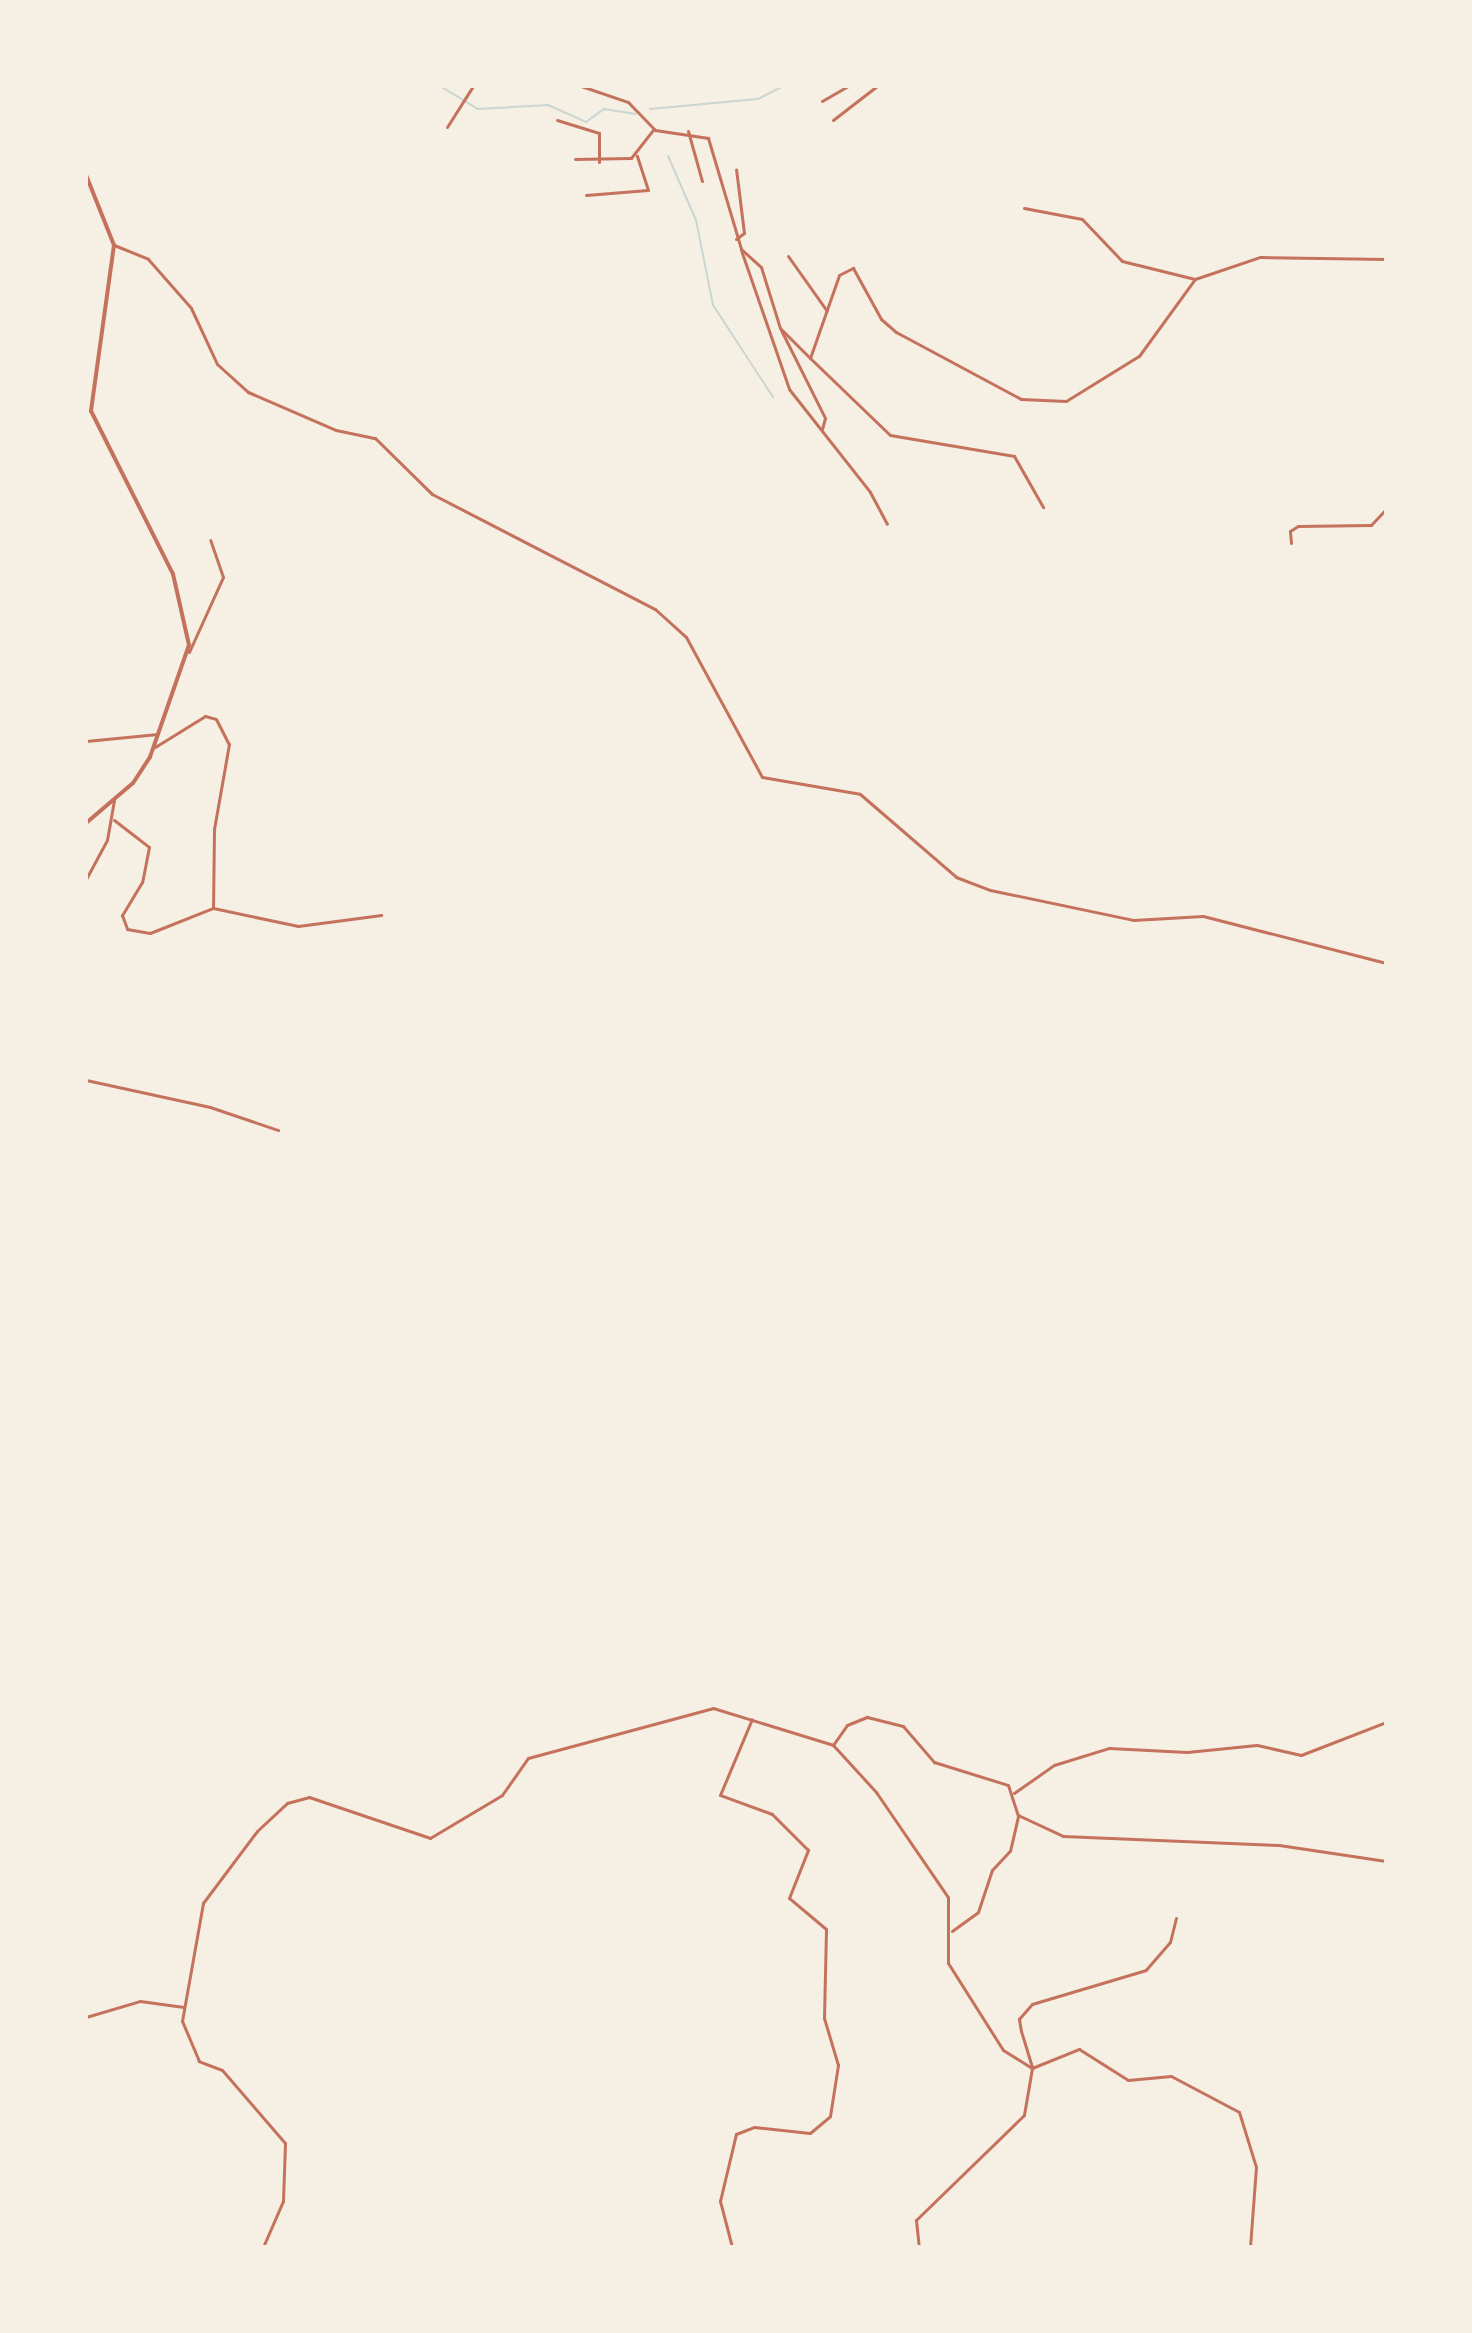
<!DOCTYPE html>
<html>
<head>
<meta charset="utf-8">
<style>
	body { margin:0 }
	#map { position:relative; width:1472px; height:2333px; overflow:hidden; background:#f6efe4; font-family:Raleway,sans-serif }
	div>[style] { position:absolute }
	.stream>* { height:2px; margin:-1px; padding:0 1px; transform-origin:1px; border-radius:1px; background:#c9d6d2 }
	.minor>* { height:3px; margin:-1.5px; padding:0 1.5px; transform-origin:1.5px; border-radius:1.5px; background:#c5725c }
	.tertiary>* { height:4px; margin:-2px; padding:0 2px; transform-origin:2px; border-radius:2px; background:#c5725c }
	span { translate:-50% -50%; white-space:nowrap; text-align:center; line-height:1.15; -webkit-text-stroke:6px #f6efe4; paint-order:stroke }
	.frame { position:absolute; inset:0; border:88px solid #f6efe4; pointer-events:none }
</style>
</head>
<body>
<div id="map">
	<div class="stream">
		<i style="left:440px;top:86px;width:44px;rotate:31.2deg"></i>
		<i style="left:478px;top:109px;width:70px;rotate:-3.3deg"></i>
		<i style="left:548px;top:105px;width:42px;rotate:24.1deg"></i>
		<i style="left:586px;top:122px;width:22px;rotate:-36deg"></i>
		<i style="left:604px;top:109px;width:32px;rotate:9deg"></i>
		<i style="left:650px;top:109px;width:108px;rotate:-5.3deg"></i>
		<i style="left:758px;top:99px;width:29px;rotate:-27deg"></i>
		<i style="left:668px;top:156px;width:70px;rotate:66.4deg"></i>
		<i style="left:696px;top:220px;width:87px;rotate:78.7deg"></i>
		<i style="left:713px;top:305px;width:110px;rotate:56.9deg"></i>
	</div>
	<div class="minor">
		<i style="left:581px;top:86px;width:50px;rotate:18.8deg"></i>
		<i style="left:628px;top:102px;width:39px;rotate:46deg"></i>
		<i style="left:655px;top:130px;width:54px;rotate:8.6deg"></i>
		<i style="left:708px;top:138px;width:116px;rotate:73.4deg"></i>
		<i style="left:741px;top:249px;width:27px;rotate:42deg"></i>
		<i style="left:761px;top:267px;width:64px;rotate:72.7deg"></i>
		<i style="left:780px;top:328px;width:42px;rotate:45deg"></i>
		<i style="left:810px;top:358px;width:88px;rotate:-70.7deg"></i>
		<i style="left:839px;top:275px;width:16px;rotate:-27deg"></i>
		<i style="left:853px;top:268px;width:58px;rotate:61.2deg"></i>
		<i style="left:881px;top:319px;width:20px;rotate:41deg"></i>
		<i style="left:896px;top:332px;width:142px;rotate:28.2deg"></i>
		<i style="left:1021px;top:399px;width:45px;rotate:2.5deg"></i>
		<i style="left:1066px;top:401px;width:86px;rotate:-31.7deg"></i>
		<i style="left:1139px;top:356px;width:95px;rotate:-54deg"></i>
		<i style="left:1195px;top:279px;width:69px;rotate:-18.7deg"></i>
		<i style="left:1260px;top:257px;width:126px;rotate:0.9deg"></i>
		<i style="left:822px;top:101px;width:30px;rotate:-30deg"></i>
		<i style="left:557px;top:120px;width:44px;rotate:17.2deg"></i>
		<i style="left:599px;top:133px;width:29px;rotate:90deg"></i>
		<i style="left:833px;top:120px;width:56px;rotate:-37.7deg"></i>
		<i style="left:447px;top:127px;width:49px;rotate:-57.6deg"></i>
		<i style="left:688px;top:131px;width:52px;rotate:74.4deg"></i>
		<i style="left:575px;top:159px;width:56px;rotate:-1deg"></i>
		<i style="left:631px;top:158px;width:37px;rotate:-52deg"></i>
		<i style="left:586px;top:195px;width:62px;rotate:-4.6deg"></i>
		<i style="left:648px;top:190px;width:36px;rotate:-108deg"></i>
		<i style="left:1024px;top:208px;width:59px;rotate:10.7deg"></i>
		<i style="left:1082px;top:219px;width:58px;rotate:46.4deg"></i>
		<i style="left:1122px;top:261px;width:75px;rotate:13.9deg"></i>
		<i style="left:736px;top:239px;width:10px;rotate:-37deg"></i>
		<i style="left:744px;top:233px;width:64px;rotate:-97.1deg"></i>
		<i style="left:114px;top:245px;width:37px;rotate:22deg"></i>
		<i style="left:148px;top:259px;width:65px;rotate:48.7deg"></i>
		<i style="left:191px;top:308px;width:62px;rotate:65.1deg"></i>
		<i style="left:217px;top:364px;width:42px;rotate:42.1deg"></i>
		<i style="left:248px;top:392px;width:96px;rotate:23.4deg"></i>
		<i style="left:336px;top:430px;width:40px;rotate:12deg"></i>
		<i style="left:375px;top:438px;width:80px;rotate:44.5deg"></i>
		<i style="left:432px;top:494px;width:251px;rotate:27.3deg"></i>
		<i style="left:655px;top:609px;width:42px;rotate:42.1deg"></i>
		<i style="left:686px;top:637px;width:159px;rotate:61.5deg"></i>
		<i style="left:762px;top:777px;width:99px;rotate:9.8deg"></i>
		<i style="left:860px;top:794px;width:127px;rotate:40.8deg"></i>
		<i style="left:956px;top:877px;width:36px;rotate:21deg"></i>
		<i style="left:990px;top:890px;width:146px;rotate:11.8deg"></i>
		<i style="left:1133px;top:920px;width:70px;rotate:-3.3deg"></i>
		<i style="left:1203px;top:916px;width:189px;rotate:14.4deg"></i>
		<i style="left:741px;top:250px;width:147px;rotate:70.9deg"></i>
		<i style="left:789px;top:389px;width:131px;rotate:51.8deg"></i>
		<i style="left:870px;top:492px;width:36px;rotate:62deg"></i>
		<i style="left:788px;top:256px;width:67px;rotate:54.7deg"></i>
		<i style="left:781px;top:330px;width:98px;rotate:63.4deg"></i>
		<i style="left:825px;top:418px;width:11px;rotate:105deg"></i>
		<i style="left:810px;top:358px;width:111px;rotate:43.9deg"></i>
		<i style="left:890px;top:435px;width:126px;rotate:9.6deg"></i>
		<i style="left:1014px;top:456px;width:59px;rotate:60.4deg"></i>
		<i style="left:1291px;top:543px;width:12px;rotate:-95deg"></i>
		<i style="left:1290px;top:531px;width:9px;rotate:-32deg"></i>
		<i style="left:1298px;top:526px;width:73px;rotate:-0.8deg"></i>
		<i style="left:1371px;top:525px;width:22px;rotate:-47deg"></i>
		<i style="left:189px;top:652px;width:82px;rotate:-65.6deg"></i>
		<i style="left:223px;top:577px;width:39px;rotate:-109deg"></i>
		<i style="left:86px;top:741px;width:72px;rotate:-5.6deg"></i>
		<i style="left:155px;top:747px;width:59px;rotate:-31.8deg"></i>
		<i style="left:205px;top:716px;width:11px;rotate:15deg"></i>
		<i style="left:216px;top:719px;width:28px;rotate:63deg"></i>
		<i style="left:229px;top:744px;width:86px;rotate:100deg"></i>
		<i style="left:214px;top:829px;width:79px;rotate:90.7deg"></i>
		<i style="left:213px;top:908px;width:87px;rotate:12deg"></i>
		<i style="left:298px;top:926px;width:84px;rotate:-7.5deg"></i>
		<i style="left:114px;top:820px;width:44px;rotate:37.6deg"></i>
		<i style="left:149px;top:847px;width:36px;rotate:101deg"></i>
		<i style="left:142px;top:882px;width:39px;rotate:121deg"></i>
		<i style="left:122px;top:915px;width:15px;rotate:70deg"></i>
		<i style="left:127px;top:929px;width:23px;rotate:10deg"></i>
		<i style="left:150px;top:933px;width:68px;rotate:-21.6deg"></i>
		<i style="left:86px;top:879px;width:44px;rotate:-61.7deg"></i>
		<i style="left:107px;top:840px;width:40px;rotate:-80deg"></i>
		<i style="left:86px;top:1080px;width:127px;rotate:12.3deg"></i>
		<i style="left:210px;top:1107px;width:72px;rotate:18.7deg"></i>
		<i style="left:833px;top:1745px;width:24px;rotate:-55deg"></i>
		<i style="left:847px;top:1725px;width:22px;rotate:-22deg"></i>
		<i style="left:867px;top:1717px;width:37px;rotate:14deg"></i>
		<i style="left:903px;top:1726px;width:48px;rotate:49.3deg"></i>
		<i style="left:934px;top:1762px;width:77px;rotate:17.3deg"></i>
		<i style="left:1008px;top:1785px;width:32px;rotate:72deg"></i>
		<i style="left:1018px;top:1815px;width:50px;rotate:25deg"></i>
		<i style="left:1063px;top:1836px;width:216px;rotate:2.4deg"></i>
		<i style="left:1279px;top:1845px;width:108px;rotate:8.5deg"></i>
		<i style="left:1014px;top:1793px;width:49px;rotate:-35deg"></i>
		<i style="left:1054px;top:1765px;width:58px;rotate:-17.2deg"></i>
		<i style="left:1109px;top:1748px;width:78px;rotate:2.9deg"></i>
		<i style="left:1187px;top:1752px;width:70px;rotate:-5.7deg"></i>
		<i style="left:1257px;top:1745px;width:45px;rotate:12.8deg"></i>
		<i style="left:1301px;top:1755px;width:91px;rotate:-21.2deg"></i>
		<i style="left:1176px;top:1918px;width:25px;rotate:104deg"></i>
		<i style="left:1170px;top:1942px;width:37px;rotate:131deg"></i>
		<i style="left:1146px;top:1970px;width:119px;rotate:163.4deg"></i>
		<i style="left:1032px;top:2004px;width:20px;rotate:131deg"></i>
		<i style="left:1019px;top:2019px;width:12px;rotate:81deg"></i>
		<i style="left:1021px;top:2031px;width:39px;rotate:73deg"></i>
		<i style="left:1032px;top:2068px;width:51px;rotate:-22deg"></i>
		<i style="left:1079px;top:2049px;width:58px;rotate:32.3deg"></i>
		<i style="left:1128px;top:2080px;width:43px;rotate:-5.3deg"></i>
		<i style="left:1171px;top:2076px;width:77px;rotate:27.9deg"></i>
		<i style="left:1239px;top:2112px;width:58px;rotate:72.8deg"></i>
		<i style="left:1256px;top:2167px;width:80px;rotate:94.3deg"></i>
		<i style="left:952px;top:1931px;width:32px;rotate:-36deg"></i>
		<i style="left:978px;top:1912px;width:44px;rotate:-71.6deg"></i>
		<i style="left:992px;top:1870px;width:26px;rotate:-47deg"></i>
		<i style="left:1010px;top:1851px;width:37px;rotate:-77deg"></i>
		<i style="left:86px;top:2017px;width:56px;rotate:-16.5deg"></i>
		<i style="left:140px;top:2001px;width:44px;rotate:7.8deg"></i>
		<i style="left:263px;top:2247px;width:50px;rotate:-66.5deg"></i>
		<i style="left:283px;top:2201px;width:58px;rotate:-88deg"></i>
		<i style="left:285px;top:2143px;width:96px;rotate:-130.8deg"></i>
		<i style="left:222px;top:2070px;width:25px;rotate:-159deg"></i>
		<i style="left:199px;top:2061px;width:43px;rotate:-113deg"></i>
		<i style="left:182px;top:2021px;width:120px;rotate:-79.9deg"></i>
		<i style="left:203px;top:1903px;width:90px;rotate:-53.1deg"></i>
		<i style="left:257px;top:1831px;width:41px;rotate:-43deg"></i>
		<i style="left:287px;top:1803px;width:23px;rotate:-15deg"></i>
		<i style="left:309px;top:1797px;width:128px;rotate:18.7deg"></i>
		<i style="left:430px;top:1838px;width:84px;rotate:-30.8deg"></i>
		<i style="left:502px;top:1795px;width:45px;rotate:-54.9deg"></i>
		<i style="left:528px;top:1758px;width:192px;rotate:-15.1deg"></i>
		<i style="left:713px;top:1708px;width:126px;rotate:17.1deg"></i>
		<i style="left:833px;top:1745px;width:64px;rotate:47.5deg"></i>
		<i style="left:876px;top:1792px;width:127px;rotate:55.6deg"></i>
		<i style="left:948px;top:1897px;width:66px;rotate:90deg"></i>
		<i style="left:948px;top:1963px;width:103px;rotate:57.7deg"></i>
		<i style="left:1003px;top:2050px;width:34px;rotate:32deg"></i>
		<i style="left:1032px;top:2068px;width:48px;rotate:99.7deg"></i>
		<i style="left:1024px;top:2115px;width:151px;rotate:135.8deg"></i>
		<i style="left:916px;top:2220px;width:27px;rotate:84deg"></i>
		<i style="left:732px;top:2247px;width:48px;rotate:-104.6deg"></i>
		<i style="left:720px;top:2201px;width:69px;rotate:-76.6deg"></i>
		<i style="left:736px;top:2134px;width:19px;rotate:-21deg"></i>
		<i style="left:754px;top:2127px;width:56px;rotate:6.1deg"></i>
		<i style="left:810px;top:2133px;width:26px;rotate:-40deg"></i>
		<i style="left:830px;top:2116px;width:52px;rotate:-81.1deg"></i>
		<i style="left:838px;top:2065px;width:49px;rotate:-106.6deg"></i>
		<i style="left:824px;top:2018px;width:89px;rotate:-88.7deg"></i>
		<i style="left:826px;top:1929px;width:48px;rotate:-140deg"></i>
		<i style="left:789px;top:1898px;width:52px;rotate:-68.4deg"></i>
		<i style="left:808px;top:1850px;width:51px;rotate:-135deg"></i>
		<i style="left:772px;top:1814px;width:55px;rotate:-159.9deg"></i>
		<i style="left:720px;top:1795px;width:82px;rotate:-67.2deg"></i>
	</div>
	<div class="tertiary">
		<i style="left:86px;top:175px;width:75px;rotate:68.2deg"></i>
		<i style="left:114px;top:245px;width:168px;rotate:97.9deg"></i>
		<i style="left:91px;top:411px;width:182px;rotate:63.3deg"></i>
		<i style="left:173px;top:574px;width:73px;rotate:77.3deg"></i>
		<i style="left:189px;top:645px;width:119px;rotate:109.2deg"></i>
		<i style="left:150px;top:757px;width:31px;rotate:123deg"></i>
		<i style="left:133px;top:783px;width:62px;rotate:139.6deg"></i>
	</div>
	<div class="frame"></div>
</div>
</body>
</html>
